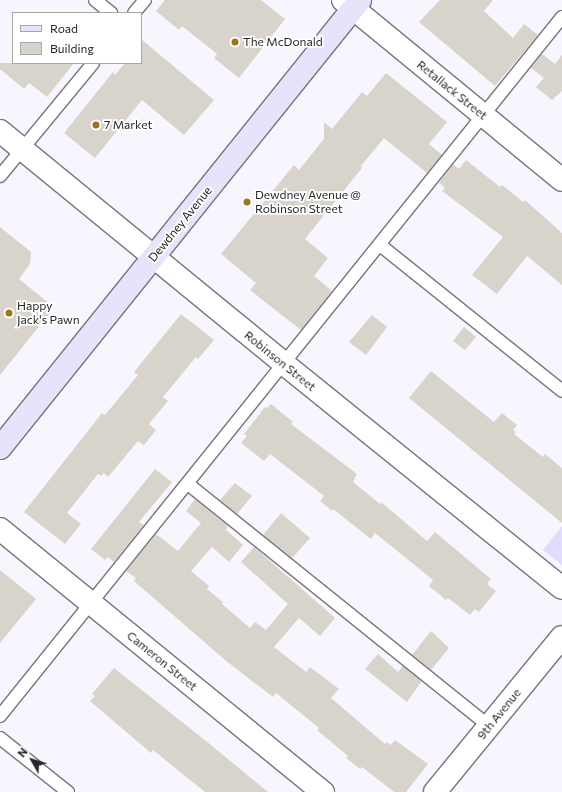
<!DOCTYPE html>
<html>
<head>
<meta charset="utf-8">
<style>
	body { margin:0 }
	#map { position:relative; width:562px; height:792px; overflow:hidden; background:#f7f6fe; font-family:Commissioner,sans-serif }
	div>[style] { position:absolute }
	.green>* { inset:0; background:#e1dcfe }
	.building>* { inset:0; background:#d9d4cb }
	.roads { filter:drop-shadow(1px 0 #77757e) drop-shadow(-1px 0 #77757e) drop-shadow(0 1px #77757e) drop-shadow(0 -1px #77757e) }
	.lane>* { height:12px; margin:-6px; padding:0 6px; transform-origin:6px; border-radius:6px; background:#fff }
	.street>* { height:22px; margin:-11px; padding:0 11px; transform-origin:11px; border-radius:11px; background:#fff }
	.secondary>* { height:22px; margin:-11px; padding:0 11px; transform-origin:11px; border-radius:11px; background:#e8e3fb }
	.dots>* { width:11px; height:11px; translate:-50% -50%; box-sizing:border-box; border:2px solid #fff; border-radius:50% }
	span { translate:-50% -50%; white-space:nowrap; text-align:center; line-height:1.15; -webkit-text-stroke:3.5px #fff; paint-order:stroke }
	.poi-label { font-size:12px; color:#262629 }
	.left { translate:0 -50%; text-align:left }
	.street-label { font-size:12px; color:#262629 }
	.legend { position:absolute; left:12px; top:12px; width:130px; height:52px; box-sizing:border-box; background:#fff; border:1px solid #a8a8a9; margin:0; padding:5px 7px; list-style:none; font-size:12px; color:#262629 }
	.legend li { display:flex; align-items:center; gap:8px; height:20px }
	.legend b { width:20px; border:1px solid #a8a8a9 }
	.north { position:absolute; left:12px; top:740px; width:40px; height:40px; -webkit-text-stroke:3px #fff; paint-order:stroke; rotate:309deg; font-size:11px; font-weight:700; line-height:16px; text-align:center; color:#262629 }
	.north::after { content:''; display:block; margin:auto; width:14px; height:18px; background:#262629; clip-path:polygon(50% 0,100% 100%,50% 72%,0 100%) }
</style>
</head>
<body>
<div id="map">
	<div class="green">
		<i style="clip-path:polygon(562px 526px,562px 565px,543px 550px)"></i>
	</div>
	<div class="building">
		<i style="clip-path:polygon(165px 0,261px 0,285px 19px,239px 78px,214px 58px,217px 54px,182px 26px,179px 30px,156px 11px)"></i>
		<i style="clip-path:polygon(440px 0,493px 0,484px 11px,513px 38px,524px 24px,538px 35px,495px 86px,419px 22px)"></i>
		<i style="clip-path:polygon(141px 39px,214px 100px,184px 135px,142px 100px,95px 158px,64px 133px,113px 72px,115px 75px,125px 63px,141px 63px)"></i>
		<i style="clip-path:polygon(542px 54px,555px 64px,562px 55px,562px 91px,552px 100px,536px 87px,544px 78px,531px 68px)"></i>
		<i style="clip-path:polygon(0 63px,74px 63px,47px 97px,29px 83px,24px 89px,0 69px)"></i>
		<i style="clip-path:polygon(386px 73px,447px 122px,429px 144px,442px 155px,427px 173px,384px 138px,361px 166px,362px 168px,305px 239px,328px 258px,314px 276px,332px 291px,301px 330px,250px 290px,256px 283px,221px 254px,294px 165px,299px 170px,324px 139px,324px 122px,332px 129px,362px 92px,367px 96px)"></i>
		<i style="clip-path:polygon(466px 160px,500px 187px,502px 185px,523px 202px,525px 200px,562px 233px,562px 285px,527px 256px,497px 294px,472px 275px,503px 237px,442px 191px,445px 188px,439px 183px,453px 164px,459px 169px)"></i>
		<i style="clip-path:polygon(0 227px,31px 252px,30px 264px,19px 279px,50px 304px,49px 314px,0 375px)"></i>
		<i style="clip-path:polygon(181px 314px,214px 340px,198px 359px,196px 357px,163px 397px,168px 401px,149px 424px,156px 430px,144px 445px,138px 441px,108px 477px,104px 473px,101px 476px,98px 474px,67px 513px,81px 524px,65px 544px,24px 512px,102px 413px,105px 415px,138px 375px,134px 372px)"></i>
		<i style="clip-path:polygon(372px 315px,387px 327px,366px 355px,349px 342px)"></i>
		<i style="clip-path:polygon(464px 327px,476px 337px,465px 350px,453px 341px)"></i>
		<i style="clip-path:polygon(431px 371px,494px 422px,502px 413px,517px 425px,513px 430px,516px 432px,514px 434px,543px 457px,545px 454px,562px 468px,562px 523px,409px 398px)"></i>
		<i style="clip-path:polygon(271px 404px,293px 422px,291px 424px,357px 474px,353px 482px,380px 504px,381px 502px,427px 541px,435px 532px,491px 579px,487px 584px,496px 591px,479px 612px,475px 609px,470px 615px,448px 598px,446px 600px,429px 586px,433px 580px,375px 533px,371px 539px,333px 509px,332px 511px,320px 501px,324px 496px,270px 454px,264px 461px,241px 443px,247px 436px,244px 434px,265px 407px,267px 408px)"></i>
		<i style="clip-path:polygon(155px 469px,172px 482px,139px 522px,144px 525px,114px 562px,108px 557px,105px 560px,91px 549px)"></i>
		<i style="clip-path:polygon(235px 483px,252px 496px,237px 514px,220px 500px)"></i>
		<i style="clip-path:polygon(195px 499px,228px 526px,226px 530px,243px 545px,229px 562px,212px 547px,191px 571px,209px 586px,207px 589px,223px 602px,222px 604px,250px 628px,255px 622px,266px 630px,288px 604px,241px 562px,254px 547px,335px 618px,320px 636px,299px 618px,274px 647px,306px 672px,310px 667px,339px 689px,331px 698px,385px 744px,387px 742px,391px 745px,395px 740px,428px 764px,406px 792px,394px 792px,362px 767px,360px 769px,346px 758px,348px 756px,317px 730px,319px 728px,276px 693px,273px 697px,225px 660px,134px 581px,136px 578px,126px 571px,156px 534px,178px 551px,201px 523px,186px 511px)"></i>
		<i style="clip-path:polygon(281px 513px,310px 538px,292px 558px,263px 535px)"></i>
		<i style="clip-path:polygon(0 570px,36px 599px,0 643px)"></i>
		<i style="clip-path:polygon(431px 631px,449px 648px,431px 670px,412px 655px)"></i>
		<i style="clip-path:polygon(378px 654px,398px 672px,403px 666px,422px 681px,407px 702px,365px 669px)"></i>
		<i style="clip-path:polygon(114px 668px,206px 741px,268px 792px,205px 792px,153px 750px,151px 753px,138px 742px,90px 701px,95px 696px,92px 694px)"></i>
	</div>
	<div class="roads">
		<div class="lane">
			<i style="left:95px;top:0;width:21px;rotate:39deg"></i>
			<i style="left:134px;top:13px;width:17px;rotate:-50deg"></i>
			<i style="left:0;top:176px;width:146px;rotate:-50.5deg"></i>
			<i style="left:380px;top:245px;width:233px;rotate:38.7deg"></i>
			<i style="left:188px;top:484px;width:386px;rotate:38.8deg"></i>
			<i style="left:0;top:716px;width:897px;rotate:-51.2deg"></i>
			<i style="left:0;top:738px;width:87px;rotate:38.5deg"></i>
		</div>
		<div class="street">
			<i style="left:343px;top:0;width:283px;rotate:39.4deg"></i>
			<i style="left:0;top:131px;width:366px;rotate:39.3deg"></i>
			<i style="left:283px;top:363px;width:358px;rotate:38.9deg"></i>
			<i style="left:0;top:529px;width:417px;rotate:39.2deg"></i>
			<i style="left:435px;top:792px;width:200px;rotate:-50.7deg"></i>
		</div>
		<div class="secondary">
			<i style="left:0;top:448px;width:575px;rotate:-51.22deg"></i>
		</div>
	</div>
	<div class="dots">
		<i style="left:235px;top:42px;background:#9b7622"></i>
		<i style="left:96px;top:125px;background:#9b7622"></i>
		<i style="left:247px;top:202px;background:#9b7622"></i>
		<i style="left:9px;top:313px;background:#9b7622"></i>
	</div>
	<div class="poi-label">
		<span class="left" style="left:243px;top:42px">The McDonald</span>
		<span class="left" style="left:104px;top:125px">7 Market</span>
		<span class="left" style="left:255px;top:202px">Dewdney Avenue @<br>Robinson Street</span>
		<span class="left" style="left:17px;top:313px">Happy<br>Jack's Pawn</span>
	</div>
	<div class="street-label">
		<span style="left:452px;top:90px;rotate:39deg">Retallack Street</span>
		<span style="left:180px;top:224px;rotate:-51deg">Dewdney Avenue</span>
		<span style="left:280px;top:361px;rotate:39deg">Robinson Street</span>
		<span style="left:162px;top:661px;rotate:39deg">Cameron Street</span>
		<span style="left:499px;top:714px;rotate:-51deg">9th Avenue</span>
	</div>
	<ul class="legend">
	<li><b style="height:5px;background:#e8e3fb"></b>Road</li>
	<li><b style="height:11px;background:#d9d4cb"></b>Building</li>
	</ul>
	<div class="north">N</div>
</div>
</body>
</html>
